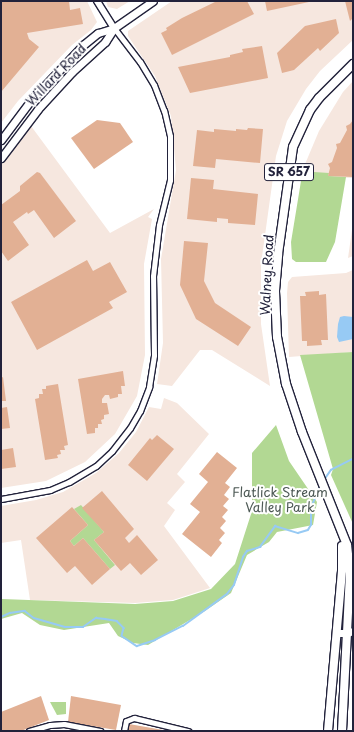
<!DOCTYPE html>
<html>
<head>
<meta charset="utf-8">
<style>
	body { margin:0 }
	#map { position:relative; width:354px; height:732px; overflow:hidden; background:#fff; font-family:"Playpen Sans",sans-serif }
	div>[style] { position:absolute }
	.built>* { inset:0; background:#f6e7df }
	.green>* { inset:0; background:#b2d893 }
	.water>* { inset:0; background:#97caf4 }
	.stream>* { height:1.5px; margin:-0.75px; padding:0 0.75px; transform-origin:0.75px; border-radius:0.75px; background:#97caf4 }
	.building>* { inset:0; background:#e2b094 }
	.roads { filter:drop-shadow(1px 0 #22223b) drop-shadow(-1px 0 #22223b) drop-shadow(0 1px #22223b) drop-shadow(0 -1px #22223b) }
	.minor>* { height:5px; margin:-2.5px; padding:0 2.5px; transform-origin:2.5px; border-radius:2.5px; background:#fff }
	.tertiary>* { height:6px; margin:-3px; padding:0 3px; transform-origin:3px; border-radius:3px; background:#fff }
	.secondary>* { height:7px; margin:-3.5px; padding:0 3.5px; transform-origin:3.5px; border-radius:3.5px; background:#fff }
	.primary>* { height:8px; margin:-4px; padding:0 4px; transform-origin:4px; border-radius:4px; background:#fff }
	span { translate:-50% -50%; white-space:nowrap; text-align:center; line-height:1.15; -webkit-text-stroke:4px #fff; paint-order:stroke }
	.shield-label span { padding:1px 3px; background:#fff; border:1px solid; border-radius:3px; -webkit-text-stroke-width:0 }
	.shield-label { font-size:12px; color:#22223b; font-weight:700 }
	.street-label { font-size:13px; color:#22223b }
	.park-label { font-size:13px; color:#4d5955 }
	.frame { position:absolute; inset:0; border:2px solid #22223b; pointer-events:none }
</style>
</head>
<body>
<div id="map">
	<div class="built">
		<i style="clip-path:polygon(1px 1px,87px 1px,97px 22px,91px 30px,72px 45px,18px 101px,1px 123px)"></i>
		<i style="clip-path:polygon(106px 1px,130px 1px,117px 9px,108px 7px)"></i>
		<i style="clip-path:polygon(172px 1px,353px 1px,353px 40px,320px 71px,306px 89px,287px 121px,276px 156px,261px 264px,261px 324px,270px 386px,212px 350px,200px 350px,172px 386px,157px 384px,163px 343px,161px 259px,176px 170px,171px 116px,155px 76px,128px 36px,128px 31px)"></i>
		<i style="clip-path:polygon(353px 81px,353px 178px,300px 176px,319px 131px,343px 92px)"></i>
		<i style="clip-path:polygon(31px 126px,110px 233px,154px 209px,148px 217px,152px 219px,144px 264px,145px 355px,137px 396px,115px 434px,85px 462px,46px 481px,1px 488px,1px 165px)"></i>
		<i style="clip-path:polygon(353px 223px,353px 256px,348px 258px)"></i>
		<i style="clip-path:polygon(353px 270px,353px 352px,289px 357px,287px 293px,288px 282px,292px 277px,346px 273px)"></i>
		<i style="clip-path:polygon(164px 398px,177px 403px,209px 434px,177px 474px,185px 482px,167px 503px,175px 510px,164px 526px,210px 588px,173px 600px,135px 603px,30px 600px,21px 540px,1px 543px,1px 506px,36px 500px,63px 492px,96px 473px,119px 453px,136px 432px,149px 407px,161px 409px)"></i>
	</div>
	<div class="green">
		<i style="clip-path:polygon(307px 164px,313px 165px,314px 172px,329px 173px,328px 176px,346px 177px,335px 242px,326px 262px,296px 262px,292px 259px,291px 242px,301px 181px)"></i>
		<i style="clip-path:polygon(353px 352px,353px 524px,331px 475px,333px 469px,300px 355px)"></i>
		<i style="clip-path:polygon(276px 425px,289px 461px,317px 502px,313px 525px,277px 532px,269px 542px,247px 555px,231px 593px,205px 611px,148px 645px,133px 643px,118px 636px,109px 623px,64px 630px,40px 625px,22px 613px,1px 619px,1px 595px,2px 599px,135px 604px,173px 601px,211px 589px,235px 564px,252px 511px,252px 453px)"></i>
		<i style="clip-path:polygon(81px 505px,104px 532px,94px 540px,115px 565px,110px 569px,83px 538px,74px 546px,70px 541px,88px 525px,74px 509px)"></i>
		<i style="clip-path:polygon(50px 702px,66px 702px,66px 714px,57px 715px)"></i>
	</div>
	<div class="water">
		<i style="clip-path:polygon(344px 316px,353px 317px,353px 339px,339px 342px,337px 337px,338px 324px,340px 317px)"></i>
	</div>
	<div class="stream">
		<i style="left:324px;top:480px;width:12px;rotate:-55deg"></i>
		<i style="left:331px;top:470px;width:25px;rotate:-27deg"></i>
		<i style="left:1px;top:617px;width:10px;rotate:-24deg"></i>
		<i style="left:10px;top:613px;width:15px;rotate:-8deg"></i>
		<i style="left:25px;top:611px;width:11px;rotate:38deg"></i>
		<i style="left:34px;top:618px;width:32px;rotate:16deg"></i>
		<i style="left:65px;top:627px;width:18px"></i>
		<i style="left:83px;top:627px;width:16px;rotate:-35deg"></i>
		<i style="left:96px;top:618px;width:9px;rotate:6deg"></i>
		<i style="left:105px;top:619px;width:12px;rotate:9deg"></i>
		<i style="left:117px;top:621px;width:10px;rotate:45deg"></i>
		<i style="left:124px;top:628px;width:8px;rotate:104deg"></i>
		<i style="left:122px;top:636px;width:18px;rotate:34deg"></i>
		<i style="left:137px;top:646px;width:19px;rotate:-18deg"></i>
		<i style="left:155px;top:640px;width:31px;rotate:-27deg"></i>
		<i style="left:183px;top:626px;width:54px;rotate:-36deg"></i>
		<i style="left:227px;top:594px;width:11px;rotate:-52deg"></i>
		<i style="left:234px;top:585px;width:29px;rotate:-72deg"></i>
		<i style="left:243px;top:557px;width:7px;rotate:-56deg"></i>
		<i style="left:247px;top:551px;width:14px;rotate:-17deg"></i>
		<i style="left:260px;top:547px;width:26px;rotate:-54deg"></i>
		<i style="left:275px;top:526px;width:24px;rotate:17deg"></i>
		<i style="left:298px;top:533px;width:10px;rotate:-17deg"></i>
		<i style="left:308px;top:530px;width:6px;rotate:-59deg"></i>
		<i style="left:311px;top:525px;width:17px;rotate:-90deg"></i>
		<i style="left:311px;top:508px;width:24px;rotate:-68deg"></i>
	</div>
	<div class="building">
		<i style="clip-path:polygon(1px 1px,69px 1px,70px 10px,80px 8px,83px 24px,27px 33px,29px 39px,39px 47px,1px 92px)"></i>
		<i style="clip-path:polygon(217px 1px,247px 1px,254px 14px,172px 55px,161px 33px,167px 30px,166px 28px,182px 18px)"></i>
		<i style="clip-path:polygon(265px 1px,308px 1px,309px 2px,267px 11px)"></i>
		<i style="clip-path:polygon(345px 1px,353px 1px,353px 18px,350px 21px)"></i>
		<i style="clip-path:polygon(336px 19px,339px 33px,320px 51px,318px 48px,294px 70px,282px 73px,277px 53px,305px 26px)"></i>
		<i style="clip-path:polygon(262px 46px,268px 78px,190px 93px,178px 67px,230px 57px,230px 55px,243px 52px,242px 49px)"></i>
		<i style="clip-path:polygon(97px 120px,120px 123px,133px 142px,94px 169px,71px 138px)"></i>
		<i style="clip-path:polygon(353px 120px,353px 177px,328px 176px,330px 168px,328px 164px,332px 162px,337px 148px,336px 144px,340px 143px,347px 130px,346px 126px,350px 124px)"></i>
		<i style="clip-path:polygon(248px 128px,263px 129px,260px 163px,216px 159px,215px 168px,193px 166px,197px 130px,214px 132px,214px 129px,236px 131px,236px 129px,247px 130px)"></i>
		<i style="clip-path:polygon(37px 172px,40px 173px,76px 221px,54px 238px,34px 210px,28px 214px,27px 212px,13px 222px,29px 245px,8px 261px,1px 251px,1px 205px,20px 191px,20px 186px)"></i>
		<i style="clip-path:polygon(191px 178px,214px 180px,213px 189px,258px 194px,255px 225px,228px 223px,228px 219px,217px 218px,217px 222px,187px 219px)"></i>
		<i style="clip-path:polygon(184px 241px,208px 243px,204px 281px,215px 303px,251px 327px,238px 346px,196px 319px,180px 285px)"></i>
		<i style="clip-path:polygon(87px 260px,93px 271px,110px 262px,127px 292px,109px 302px,113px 308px,37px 350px,11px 302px)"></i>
		<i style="clip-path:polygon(319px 291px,319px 295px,326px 294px,328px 340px,321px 340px,322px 345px,307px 346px,307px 341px,302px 341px,300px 296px,306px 296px,305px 292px)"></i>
		<i style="clip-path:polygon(123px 371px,125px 386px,121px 386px,122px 394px,118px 394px,118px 397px,110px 399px,109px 395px,105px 395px,102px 399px,102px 403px,107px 403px,109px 414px,104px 415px,104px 419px,101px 420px,102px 424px,98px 424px,98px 428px,95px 428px,95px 433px,87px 434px,78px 379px)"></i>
		<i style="clip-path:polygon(3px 377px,6px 401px,1px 401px,1px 378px)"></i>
		<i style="clip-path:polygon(58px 384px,68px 445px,64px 446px,65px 450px,60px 450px,61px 454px,57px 455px,58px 458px,45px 460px,35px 399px,39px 398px,39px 394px,43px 394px,42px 389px,46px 389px,46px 386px)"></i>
		<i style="clip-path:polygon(7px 407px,10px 428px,1px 429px,1px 408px)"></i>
		<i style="clip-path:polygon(157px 435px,174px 449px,147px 481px,128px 465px,150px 438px,152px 440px)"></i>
		<i style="clip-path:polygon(13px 448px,16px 467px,1px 469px,1px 450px)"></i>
		<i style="clip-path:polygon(217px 452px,237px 468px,225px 483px,230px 487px,224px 495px,229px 499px,223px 506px,228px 510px,222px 517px,226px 521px,220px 528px,225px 533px,219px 540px,222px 543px,211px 557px,182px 534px,200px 512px,190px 504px,208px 482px,199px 474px)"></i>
		<i style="clip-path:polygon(102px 491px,134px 529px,125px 538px,129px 543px,137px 535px,158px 560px,141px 575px,130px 563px,121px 571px,94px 540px,104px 532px,82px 508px)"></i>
		<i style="clip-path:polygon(72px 507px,88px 525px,70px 541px,74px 546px,83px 538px,110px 569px,92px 585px,75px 566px,67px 573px,36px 538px)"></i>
		<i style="clip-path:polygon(41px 696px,49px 720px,21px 731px,1px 731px,1px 712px)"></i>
		<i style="clip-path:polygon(71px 696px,121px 705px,116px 730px,68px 722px)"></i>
		<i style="clip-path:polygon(129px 724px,163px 730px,163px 731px,127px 731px)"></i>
	</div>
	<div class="roads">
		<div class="minor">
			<i style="left:1px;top:499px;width:50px;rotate:-10.4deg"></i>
			<i style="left:50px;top:490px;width:21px;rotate:-23deg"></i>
			<i style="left:69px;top:482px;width:31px;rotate:-31deg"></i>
			<i style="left:96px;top:466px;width:22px;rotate:-43deg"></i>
			<i style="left:112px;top:451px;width:29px;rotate:-52deg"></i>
			<i style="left:130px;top:428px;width:20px;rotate:-60deg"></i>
			<i style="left:140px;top:411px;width:26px;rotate:-69deg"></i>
			<i style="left:149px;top:387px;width:32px;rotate:-81deg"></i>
			<i style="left:154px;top:355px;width:79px;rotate:-90.7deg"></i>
			<i style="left:153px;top:276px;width:51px;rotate:-83.3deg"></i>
			<i style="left:159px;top:225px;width:46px;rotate:-76.3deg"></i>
			<i style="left:170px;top:180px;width:44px;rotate:-90deg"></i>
			<i style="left:170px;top:136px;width:26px;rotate:-103deg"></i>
			<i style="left:164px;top:111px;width:28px;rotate:-111deg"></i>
			<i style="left:154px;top:85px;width:27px;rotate:-121deg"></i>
			<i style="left:140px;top:62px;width:43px;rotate:-127.4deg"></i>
			<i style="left:29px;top:731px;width:22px;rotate:-16deg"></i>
			<i style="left:50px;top:725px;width:14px;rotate:-4deg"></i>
			<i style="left:64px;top:724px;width:37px;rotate:11deg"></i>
			<i style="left:124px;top:731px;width:10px;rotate:-79deg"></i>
			<i style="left:126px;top:721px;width:9px;rotate:-21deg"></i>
			<i style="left:134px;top:718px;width:56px;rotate:13.5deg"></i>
		</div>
		<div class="tertiary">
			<i style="left:97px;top:1px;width:32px;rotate:58deg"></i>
		</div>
		<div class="secondary">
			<i style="left:1px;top:140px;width:50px;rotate:-53.1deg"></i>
			<i style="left:31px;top:100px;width:76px;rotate:-46.6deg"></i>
			<i style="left:83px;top:45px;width:19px;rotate:-39deg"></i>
			<i style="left:98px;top:33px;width:17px;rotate:-17deg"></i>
			<i style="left:114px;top:28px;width:47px;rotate:-34.7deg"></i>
			<i style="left:1px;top:158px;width:61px;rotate:-52.9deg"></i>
			<i style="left:38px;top:109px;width:50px;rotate:-47.4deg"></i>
			<i style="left:72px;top:72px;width:45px;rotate:-42.3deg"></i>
			<i style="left:105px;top:42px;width:17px;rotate:-57deg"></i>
			<i style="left:337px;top:633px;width:10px"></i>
			<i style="left:347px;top:633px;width:6px;rotate:-18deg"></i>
		</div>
		<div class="primary">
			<i style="left:328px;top:731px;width:162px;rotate:-85deg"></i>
			<i style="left:342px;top:570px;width:24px;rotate:-90deg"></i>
			<i style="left:342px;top:731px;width:158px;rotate:-87.1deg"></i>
			<i style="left:350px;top:573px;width:28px;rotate:-96deg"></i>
			<i style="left:347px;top:545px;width:122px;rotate:-111.7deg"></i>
			<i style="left:302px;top:432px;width:51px;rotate:-108.4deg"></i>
			<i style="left:286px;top:384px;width:48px;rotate:-100.8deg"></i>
			<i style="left:277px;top:337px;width:46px;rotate:-92.5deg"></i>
			<i style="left:275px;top:291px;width:37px;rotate:-85deg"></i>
			<i style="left:278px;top:254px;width:108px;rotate:-82deg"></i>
			<i style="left:293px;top:147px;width:41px;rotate:-65.3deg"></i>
			<i style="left:310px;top:110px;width:15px;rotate:-53deg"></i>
			<i style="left:319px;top:98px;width:48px;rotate:-45deg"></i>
		</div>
	</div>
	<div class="shield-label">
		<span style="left:289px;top:172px">SR 657</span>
	</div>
	<div class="street-label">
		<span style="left:56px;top:75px;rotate:-46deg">Willard Road</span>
		<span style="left:267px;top:275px;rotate:-87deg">Walney Road</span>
	</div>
	<div class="park-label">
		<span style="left:280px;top:500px">Flatlick Stream<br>Valley Park</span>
	</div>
	<div class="frame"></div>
</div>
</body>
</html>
